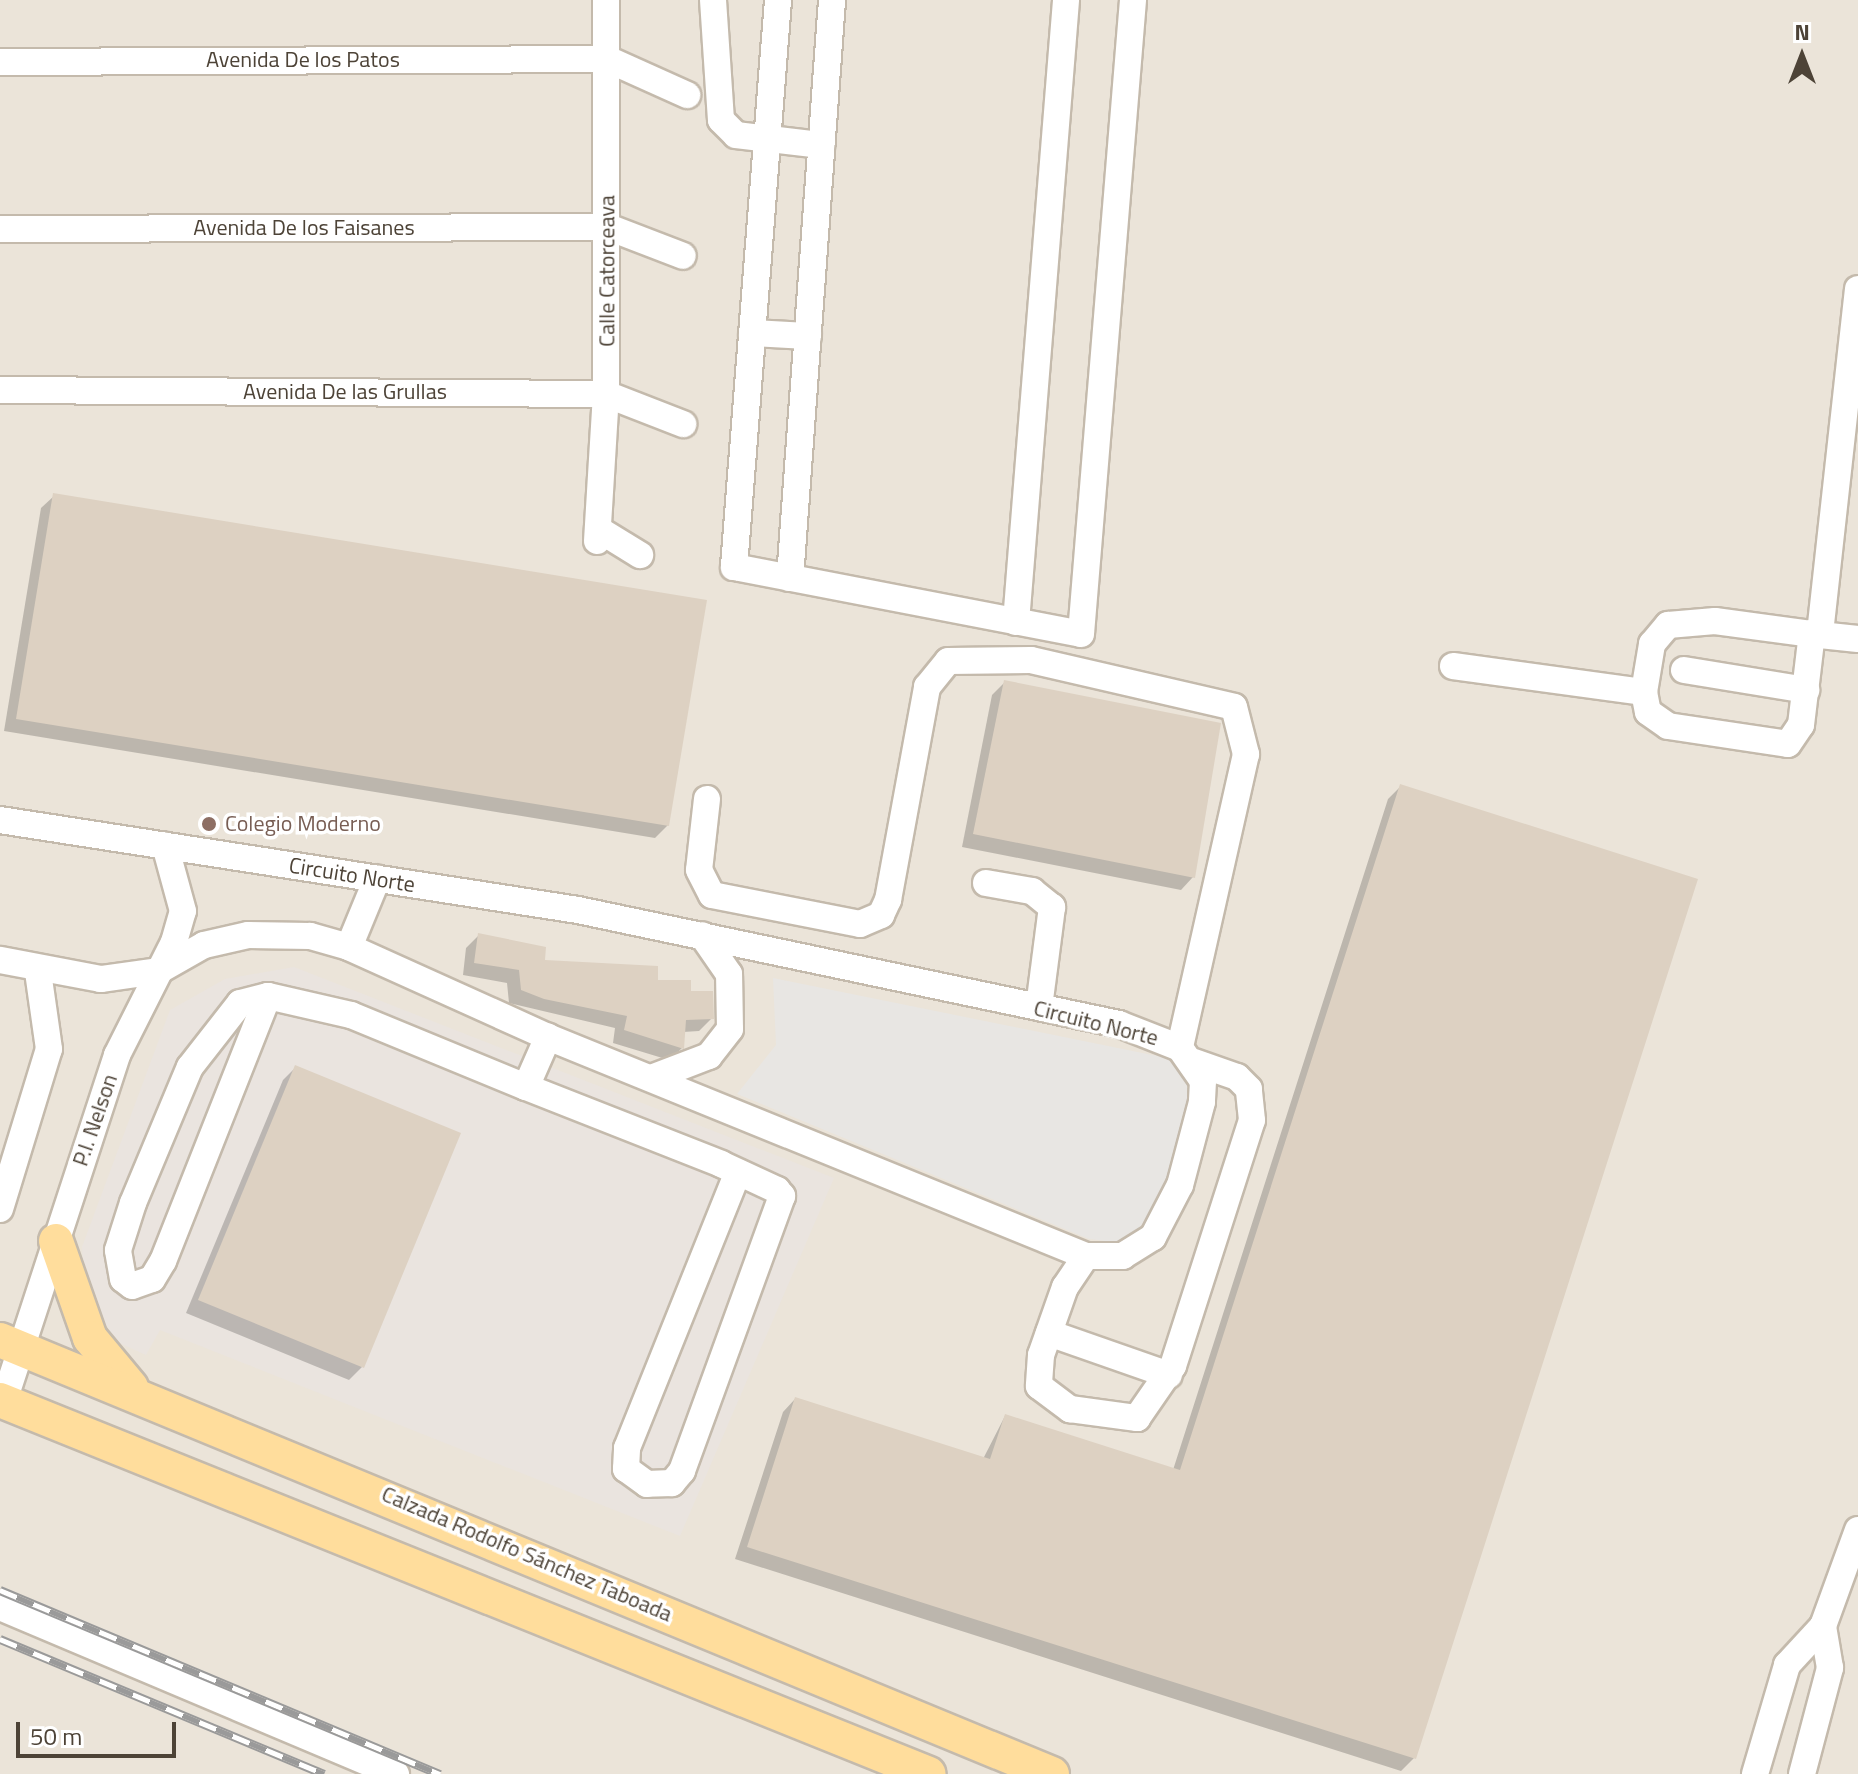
<!DOCTYPE html>
<html>
<head>
<meta charset="utf-8">
<style>
	body { margin:0 }
	#map { position:relative; width:1858px; height:1774px; overflow:hidden; background:#f7f3eb; font-family:"Titillium Web",sans-serif }
	div>[style] { position:absolute }
	.residential>* { inset:0; background:#ebe4d9 }
	.industrial>* { inset:0; background:#eae4df }
	.parking>* { inset:0; background:#e8e6e3 }
	.shadow>* { inset:0; background:#0003 }
	.building>* { inset:0; background:#ddd1c2 }
	.roads { filter:drop-shadow(2px 0 #c4baac) drop-shadow(-2px 0 #c4baac) drop-shadow(0 2px #c4baac) drop-shadow(0 -2px #c4baac) }
	.minor>* { height:26px; margin:-13px; padding:0 13px; transform-origin:13px; border-radius:13px; background:#fff }
	.major>* { height:34px; margin:-17px; padding:0 17px; transform-origin:17px; border-radius:17px; background:#ffdd9c }
	.rail>* { height:9px; margin-top:-4.5px; transform-origin:0; background:repeating-linear-gradient(90deg,#fff 0 18px,#9a9a9a 0 36px); box-sizing:border-box; border-block:2px solid #9a9a9a }
	.dots>* { width:22px; height:22px; translate:-50% -50%; box-sizing:border-box; border:4px solid #fff; border-radius:50% }
	span { translate:-50% -50%; white-space:nowrap; text-align:center; line-height:1.15; -webkit-text-stroke:7px #fff; paint-order:stroke }
	.street-label { font-size:22px; color:#4d4337 }
	.education-label { font-size:22px; color:#785e54 }
	.left { translate:0 -50%; text-align:left }
	.north { position:absolute; left:1762px; top:16px; width:80px; height:80px; -webkit-text-stroke:6px #fff; paint-order:stroke; rotate:0deg; font-size:22px; font-weight:700; line-height:32px; text-align:center; color:#4d4337 }
	.north::after { content:''; display:block; margin:auto; width:28px; height:36px; background:#4d4337; clip-path:polygon(50% 0,100% 100%,50% 72%,0 100%) }
	.scale { position:absolute; left:16px; top:1722px; width:160px; height:36px; box-sizing:border-box; border:4px solid #4d4337; border-top:0; padding-left:10px; font-size:24px; line-height:28px; white-space:nowrap; color:#4d4337; -webkit-text-stroke:6px #fff; paint-order:stroke }
</style>
</head>
<body>
<div id="map">
	<div class="residential">
		<i style="clip-path:polygon(0 0,1858px 0,1858px 1774px,0 1774px)"></i>
	</div>
	<div class="industrial">
		<i style="clip-path:polygon(294px 967px,834px 1178px,680px 1536px,160px 1330px,146px 1355px,115px 1341px,84px 1286px,82px 1247px,170px 1010px,225px 979px)"></i>
	</div>
	<div class="parking">
		<i style="clip-path:polygon(773px 978px,1167px 1058px,1192px 1084px,1191px 1104px,1155px 1220px,1122px 1243px,1089px 1239px,737px 1094px,776px 1045px)"></i>
	</div>
	<div class="shadow">
		<i style="clip-path:polygon(54px 496px,668px 825px,655px 838px,4px 731px,41px 508px)"></i>
		<i style="clip-path:polygon(1005px 682px,1193px 877px,1181px 890px,962px 847px,992px 695px)"></i>
		<i style="clip-path:polygon(1401px 786px,1414px 1758px,1401px 1771px,735px 1559px,783px 1412px,795px 1399px,983px 1459px,1005px 1416px,1173px 1470px,1388px 799px)"></i>
		<i style="clip-path:polygon(479px 935px,543px 962px,689px 993px,712px 1018px,699px 1031px,683px 1032px,682px 1048px,669px 1060px,613px 1043px,615px 1028px,509px 1003px,507px 983px,463px 975px,466px 948px)"></i>
		<i style="clip-path:polygon(295px 1068px,362px 1367px,349px 1380px,186px 1313px,283px 1080px)"></i>
	</div>
	<div class="building">
		<i style="clip-path:polygon(53px 493px,707px 600px,669px 826px,16px 719px)"></i>
		<i style="clip-path:polygon(1004px 680px,1221px 723px,1195px 878px,973px 834px)"></i>
		<i style="clip-path:polygon(1400px 784px,1698px 879px,1416px 1759px,747px 1547px,795px 1397px,990px 1459px,1005px 1414px,1180px 1470px)"></i>
		<i style="clip-path:polygon(478px 933px,546px 947px,545px 960px,658px 966px,658px 980px,691px 980px,691px 991px,713px 991px,714px 1019px,686px 1020px,684px 1049px,624px 1030px,627px 1016px,544px 999px,521px 990px,519px 970px,474px 963px)"></i>
		<i style="clip-path:polygon(295px 1065px,461px 1133px,364px 1368px,198px 1300px)"></i>
	</div>
	<div class="roads">
		<div class="minor">
			<i style="left:713px;top:0;width:120px;rotate:86.2deg"></i>
			<i style="left:721px;top:120px;width:21px;rotate:45deg"></i>
			<i style="left:736px;top:135px;width:86px;rotate:6.7deg"></i>
			<i style="left:778px;top:0;width:569px;rotate:94.44deg"></i>
			<i style="left:734px;top:567px;width:353px;rotate:10.9deg"></i>
			<i style="left:1081px;top:634px;width:636px;rotate:-85.31deg"></i>
			<i style="left:0;top:62px;width:607px;rotate:-0.28deg"></i>
			<i style="left:607px;top:59px;width:88px;rotate:24.2deg"></i>
			<i style="left:0;top:229px;width:608px;rotate:-0.19deg"></i>
			<i style="left:608px;top:227px;width:80px;rotate:21.1deg"></i>
			<i style="left:1858px;top:289px;width:348px;rotate:96.3deg"></i>
			<i style="left:1820px;top:635px;width:38px;rotate:6deg"></i>
			<i style="left:752px;top:333px;width:56px;rotate:3.1deg"></i>
			<i style="left:0;top:390px;width:606px;rotate:0.38deg"></i>
			<i style="left:606px;top:394px;width:83px;rotate:21.3deg"></i>
			<i style="left:601px;top:531px;width:46px;rotate:31.6deg"></i>
			<i style="left:597px;top:541px;width:147px;rotate:-86.5deg"></i>
			<i style="left:606px;top:394px;width:394px;rotate:-90deg"></i>
			<i style="left:790px;top:578px;width:580px;rotate:-85.84deg"></i>
			<i style="left:1016px;top:622px;width:624px;rotate:-85.4deg"></i>
			<i style="left:1453px;top:666px;width:193px;rotate:7.8deg"></i>
			<i style="left:1644px;top:692px;width:49px;rotate:-80.5deg"></i>
			<i style="left:1652px;top:644px;width:25px;rotate:-50deg"></i>
			<i style="left:1668px;top:625px;width:47px;rotate:-4.9deg"></i>
			<i style="left:1715px;top:621px;width:106px;rotate:7.6deg"></i>
			<i style="left:1684px;top:670px;width:124px;rotate:9.3deg"></i>
			<i style="left:1644px;top:692px;width:20px;rotate:79deg"></i>
			<i style="left:1648px;top:712px;width:24px;rotate:35deg"></i>
			<i style="left:1668px;top:726px;width:121px;rotate:8.5deg"></i>
			<i style="left:1788px;top:744px;width:23px;rotate:-56deg"></i>
			<i style="left:1801px;top:725px;width:93px;rotate:-83.2deg"></i>
			<i style="left:707px;top:799px;width:71px;rotate:96.4deg"></i>
			<i style="left:699px;top:870px;width:28px;rotate:63deg"></i>
			<i style="left:712px;top:895px;width:151px;rotate:11.1deg"></i>
			<i style="left:860px;top:924px;width:23px;rotate:-23deg"></i>
			<i style="left:881px;top:915px;width:17px;rotate:-65deg"></i>
			<i style="left:888px;top:900px;width:217px;rotate:-79.6deg"></i>
			<i style="left:927px;top:687px;width:33px;rotate:-51deg"></i>
			<i style="left:948px;top:661px;width:83px;rotate:-0.7deg"></i>
			<i style="left:1031px;top:660px;width:208px;rotate:13deg"></i>
			<i style="left:1234px;top:707px;width:49px;rotate:75.7deg"></i>
			<i style="left:1246px;top:754px;width:301px;rotate:102.7deg"></i>
			<i style="left:0;top:820px;width:585px;rotate:8.85deg"></i>
			<i style="left:578px;top:910px;width:553px;rotate:11.9deg"></i>
			<i style="left:1119px;top:1024px;width:66px;rotate:21.5deg"></i>
			<i style="left:1180px;top:1048px;width:40px;rotate:55.1deg"></i>
			<i style="left:1203px;top:1081px;width:21px;rotate:93deg"></i>
			<i style="left:1202px;top:1102px;width:86px;rotate:104.8deg"></i>
			<i style="left:1180px;top:1185px;width:59px;rotate:117.4deg"></i>
			<i style="left:1153px;top:1237px;width:36px;rotate:148deg"></i>
			<i style="left:1123px;top:1256px;width:37px;rotate:180deg"></i>
			<i style="left:1086px;top:1256px;width:581px;rotate:-157.85deg"></i>
			<i style="left:548px;top:1037px;width:218px;rotate:-155.7deg"></i>
			<i style="left:349px;top:947px;width:41px;rotate:-164.2deg"></i>
			<i style="left:310px;top:936px;width:62px;rotate:-179.1deg"></i>
			<i style="left:248px;top:935px;width:45px;rotate:167.2deg"></i>
			<i style="left:204px;top:945px;width:53px;rotate:150.5deg"></i>
			<i style="left:158px;top:971px;width:58px;rotate:172deg"></i>
			<i style="left:101px;top:979px;width:103px;rotate:-169.3deg"></i>
			<i style="left:986px;top:883px;width:47px;rotate:9.9deg"></i>
			<i style="left:1032px;top:891px;width:26px;rotate:39deg"></i>
			<i style="left:1052px;top:907px;width:101px;rotate:97.4deg"></i>
			<i style="left:349px;top:947px;width:74px;rotate:-67.6deg"></i>
			<i style="left:268px;top:996px;width:285px;rotate:111.6deg"></i>
			<i style="left:163px;top:1261px;width:21px;rotate:121deg"></i>
			<i style="left:152px;top:1279px;width:21px;rotate:161deg"></i>
			<i style="left:132px;top:1286px;width:11px;rotate:-142deg"></i>
			<i style="left:123px;top:1279px;width:29px;rotate:-100deg"></i>
			<i style="left:118px;top:1250px;width:49px;rotate:-72.3deg"></i>
			<i style="left:133px;top:1203px;width:147px;rotate:-67.3deg"></i>
			<i style="left:190px;top:1067px;width:81px;rotate:-52deg"></i>
			<i style="left:240px;top:1003px;width:29px;rotate:-14deg"></i>
			<i style="left:268px;top:996px;width:85px;rotate:12.9deg"></i>
			<i style="left:351px;top:1015px;width:189px;rotate:22.4deg"></i>
			<i style="left:526px;top:1087px;width:55px;rotate:-66.3deg"></i>
			<i style="left:654px;top:1077px;width:59px;rotate:-20.9deg"></i>
			<i style="left:709px;top:1056px;width:34px;rotate:-52deg"></i>
			<i style="left:730px;top:1029px;width:55px;rotate:-91deg"></i>
			<i style="left:729px;top:974px;width:47px;rotate:-124.7deg"></i>
			<i style="left:526px;top:1087px;width:210px;rotate:21.5deg"></i>
			<i style="left:721px;top:1164px;width:62px;rotate:24.9deg"></i>
			<i style="left:777px;top:1190px;width:8px;rotate:50deg"></i>
			<i style="left:782px;top:1196px;width:293px;rotate:110deg"></i>
			<i style="left:682px;top:1471px;width:16px;rotate:130deg"></i>
			<i style="left:672px;top:1483px;width:25px;rotate:178deg"></i>
			<i style="left:647px;top:1484px;width:26px;rotate:-144deg"></i>
			<i style="left:626px;top:1469px;width:21px;rotate:-87deg"></i>
			<i style="left:627px;top:1448px;width:297px;rotate:-68.1deg"></i>
			<i style="left:0;top:1209px;width:167px;rotate:-73deg"></i>
			<i style="left:49px;top:1049px;width:78px;rotate:-98.1deg"></i>
			<i style="left:1086px;top:1256px;width:37px;rotate:124deg"></i>
			<i style="left:1065px;top:1287px;width:72px;rotate:109.4deg"></i>
			<i style="left:1041px;top:1355px;width:31px;rotate:94deg"></i>
			<i style="left:1039px;top:1386px;width:39px;rotate:37deg"></i>
			<i style="left:1070px;top:1409px;width:68px;rotate:7.7deg"></i>
			<i style="left:1137px;top:1418px;width:63px;rotate:-55.3deg"></i>
			<i style="left:1173px;top:1366px;width:258px;rotate:-72.2deg"></i>
			<i style="left:1252px;top:1120px;width:31px;rotate:-96deg"></i>
			<i style="left:1249px;top:1089px;width:17px;rotate:-135deg"></i>
			<i style="left:1237px;top:1077px;width:46px;rotate:-160.8deg"></i>
			<i style="left:1049px;top:1333px;width:127px;rotate:19.3deg"></i>
			<i style="left:4px;top:1401px;width:364px;rotate:-71.9deg"></i>
			<i style="left:117px;top:1055px;width:127px;rotate:-63.2deg"></i>
			<i style="left:174px;top:942px;width:32px;rotate:-74deg"></i>
			<i style="left:183px;top:911px;width:68px;rotate:-105.3deg"></i>
			<i style="left:0;top:1607px;width:430px;rotate:22.9deg"></i>
			<i style="left:1755px;top:1774px;width:114px;rotate:-73.6deg"></i>
			<i style="left:1787px;top:1665px;width:53px;rotate:-47.3deg"></i>
			<i style="left:1823px;top:1626px;width:102px;rotate:-70deg"></i>
			<i style="left:1802px;top:1774px;width:110px;rotate:-75.2deg"></i>
			<i style="left:1830px;top:1668px;width:43px;rotate:-99.5deg"></i>
		</div>
		<div class="major">
			<i style="left:56px;top:1241px;width:103px;rotate:70.7deg"></i>
			<i style="left:90px;top:1338px;width:64px;rotate:50.1deg"></i>
			<i style="left:0;top:1340px;width:1138px;rotate:22.42deg"></i>
			<i style="left:0;top:1400px;width:1001px;rotate:21.93deg"></i>
		</div>
	</div>
	<div class="rail">
		<i style="left:0;top:1590px;width:477px;rotate:22.7deg"></i>
		<i style="left:0;top:1639px;width:351px;rotate:22.6deg"></i>
	</div>
	<div class="dots">
		<i style="left:209px;top:824px;background:#8d6e63"></i>
	</div>
	<div class="street-label">
		<span style="left:303px;top:60px">Avenida De los Patos</span>
		<span style="left:304px;top:228px">Avenida De los Faisanes</span>
		<span style="left:607px;top:271px;rotate:-90deg">Calle Catorceava</span>
		<span style="left:345px;top:392px">Avenida De las Grullas</span>
		<span style="left:352px;top:875px;rotate:9deg">Circuito Norte</span>
		<span style="left:1096px;top:1023px;rotate:14deg">Circuito Norte</span>
		<span style="left:95px;top:1120px;rotate:-71deg">P.I. Nelson</span>
		<span style="left:527px;top:1554px;rotate:23deg">Calzada Rodolfo Sánchez Taboada</span>
	</div>
	<div class="education-label">
		<span class="left" style="left:225px;top:824px">Colegio Moderno</span>
	</div>
	<div class="north">N</div>
	<div class="scale">50 m</div>
</div>
</body>
</html>
